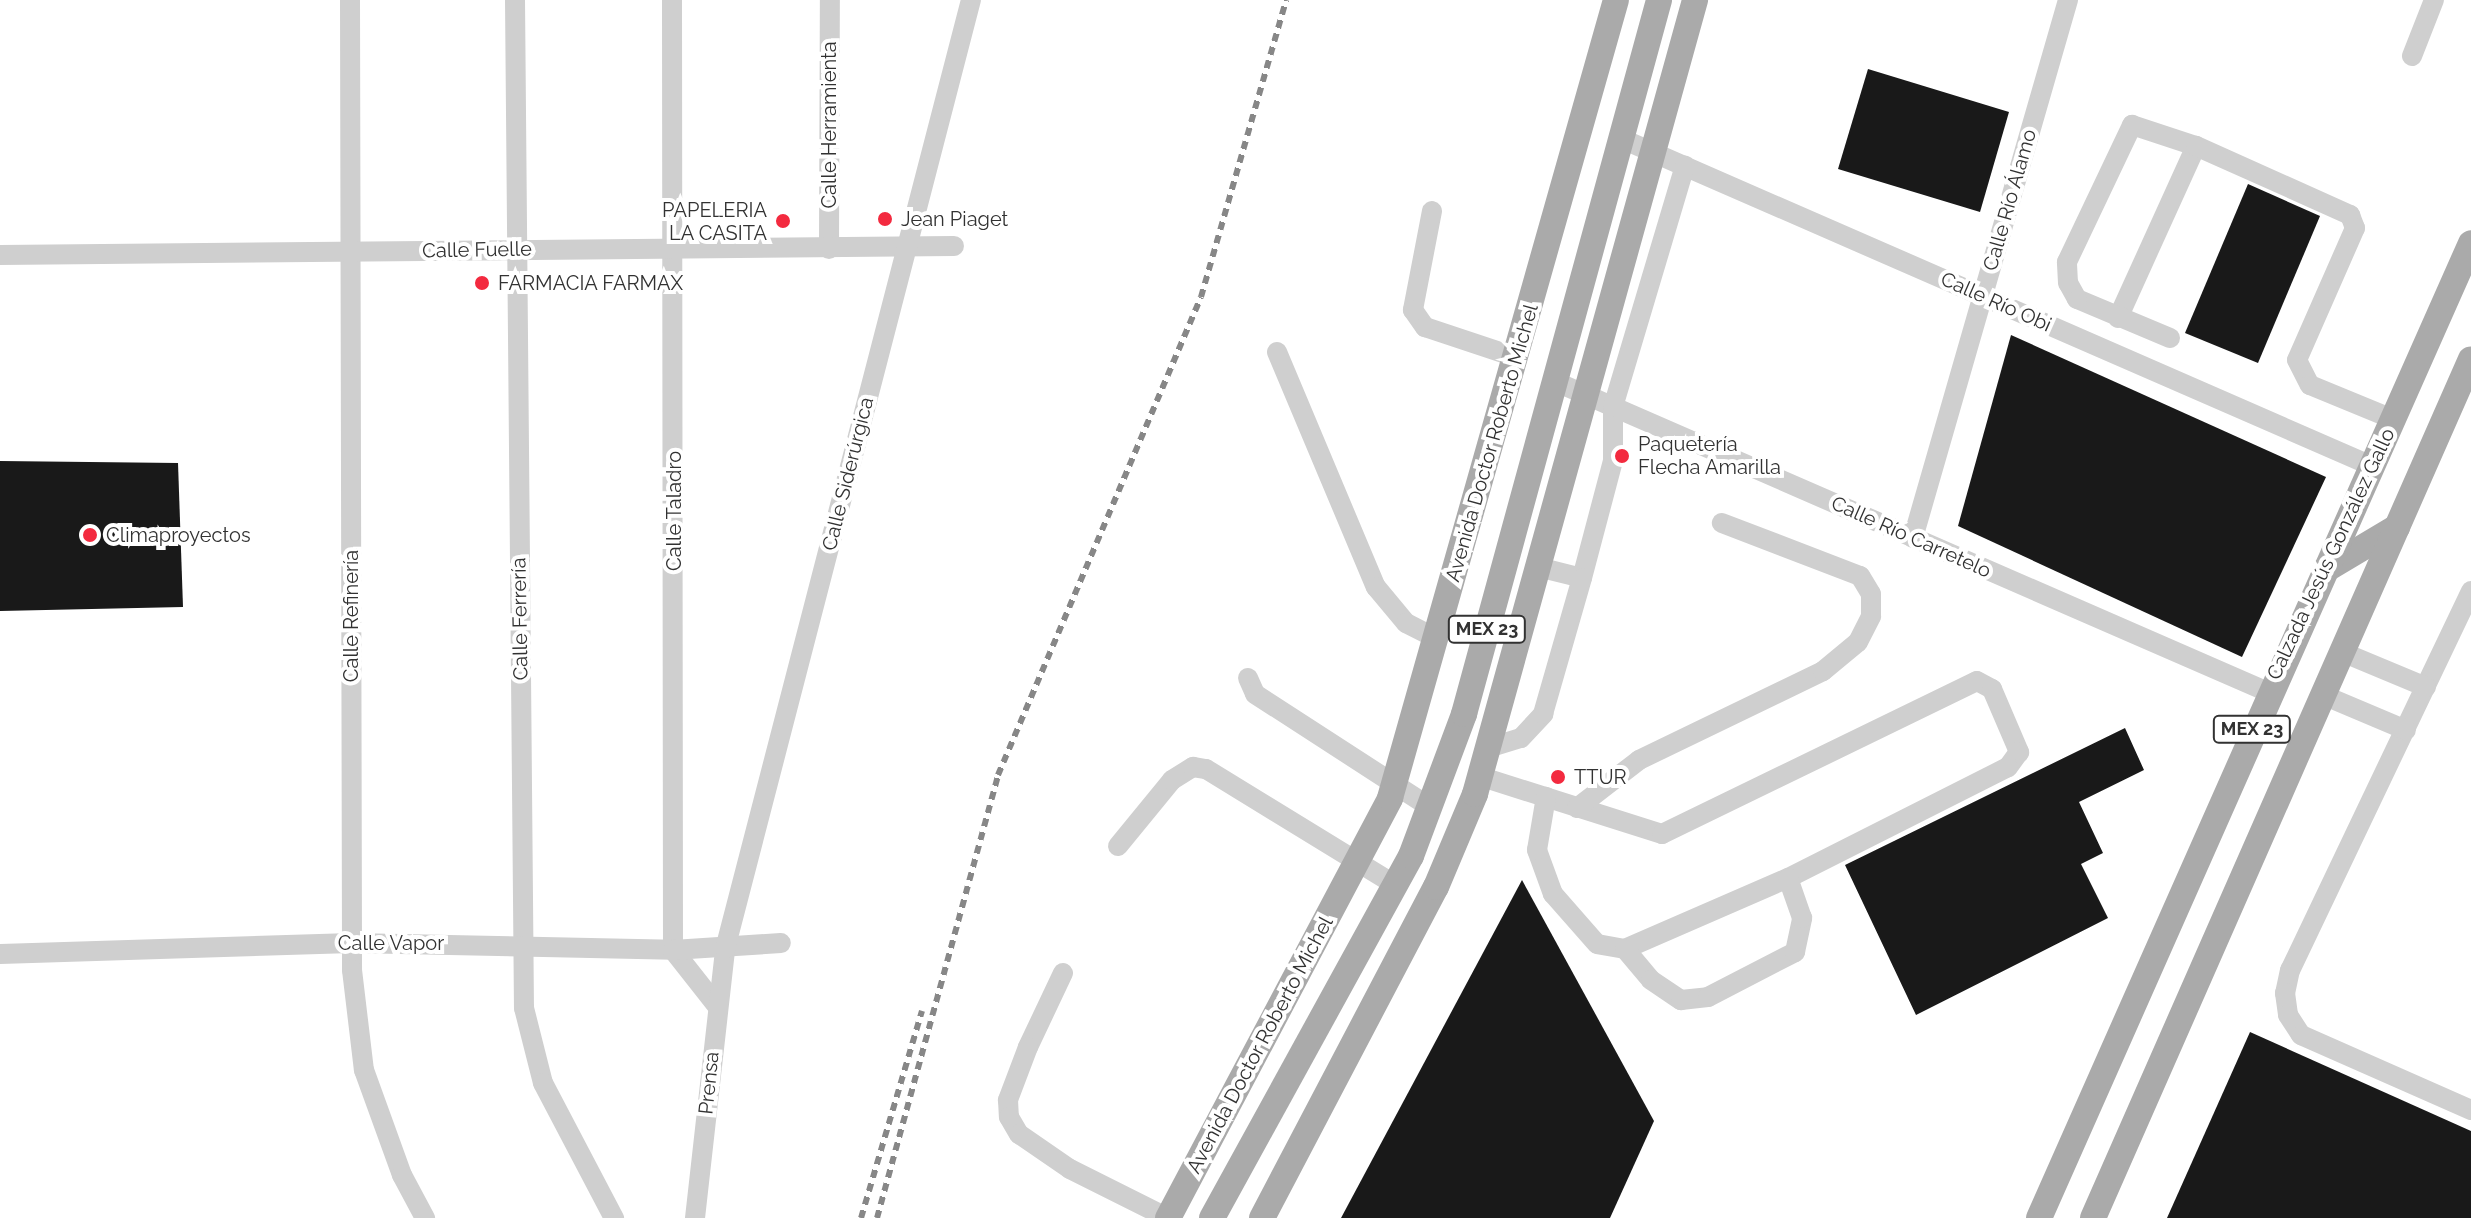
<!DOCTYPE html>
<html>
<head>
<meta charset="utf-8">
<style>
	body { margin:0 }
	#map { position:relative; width:2471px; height:1218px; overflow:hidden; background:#fff; font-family:Raleway,sans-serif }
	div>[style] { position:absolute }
	.building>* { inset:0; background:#191919 }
	.minor>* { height:20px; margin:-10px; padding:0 10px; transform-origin:10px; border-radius:10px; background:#cfcfcf }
	.major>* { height:26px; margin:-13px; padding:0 13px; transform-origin:13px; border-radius:13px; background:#aaa }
	.rail>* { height:6px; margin-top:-3px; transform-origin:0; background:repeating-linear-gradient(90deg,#878787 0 8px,transparent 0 14px) }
	.dots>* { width:22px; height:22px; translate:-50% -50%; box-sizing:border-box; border:4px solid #fff; border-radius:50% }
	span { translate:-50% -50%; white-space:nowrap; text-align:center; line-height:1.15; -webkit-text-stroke:8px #fff; paint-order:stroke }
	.shield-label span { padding:2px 6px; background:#fff; border:2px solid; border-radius:6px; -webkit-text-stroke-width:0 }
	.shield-label { font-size:18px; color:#323232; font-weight:700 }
	.street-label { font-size:20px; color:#323232 }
	.poi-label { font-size:20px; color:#323232 }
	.right { translate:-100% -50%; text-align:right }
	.left { translate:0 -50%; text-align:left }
</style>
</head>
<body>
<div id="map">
	<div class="building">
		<i style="clip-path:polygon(1868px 69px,2009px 112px,1980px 212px,1838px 169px)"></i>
		<i style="clip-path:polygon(2248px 184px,2320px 216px,2258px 363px,2185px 333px)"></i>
		<i style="clip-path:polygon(2011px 335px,2326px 477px,2242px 657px,1958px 526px)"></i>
		<i style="clip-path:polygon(0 461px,178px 463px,183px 607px,0 611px)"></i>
		<i style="clip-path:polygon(2125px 728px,2144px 770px,2079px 802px,2103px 853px,2081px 864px,2108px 918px,1916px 1015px,1845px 865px)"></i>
		<i style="clip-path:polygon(1522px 880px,1654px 1121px,1610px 1218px,1341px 1218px)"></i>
		<i style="clip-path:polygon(2250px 1032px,2471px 1131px,2471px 1218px,2167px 1218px)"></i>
	</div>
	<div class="minor">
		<i style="left:350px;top:0;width:970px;rotate:89.88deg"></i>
		<i style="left:352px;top:970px;width:101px;rotate:83.2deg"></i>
		<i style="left:364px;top:1070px;width:112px;rotate:70.1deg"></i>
		<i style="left:402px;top:1175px;width:49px;rotate:61.9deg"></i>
		<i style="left:515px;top:0;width:1008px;rotate:89.49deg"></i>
		<i style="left:524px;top:1008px;width:77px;rotate:75.8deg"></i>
		<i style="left:543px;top:1083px;width:153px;rotate:62.3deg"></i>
		<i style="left:672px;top:0;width:950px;rotate:89.94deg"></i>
		<i style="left:673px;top:950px;width:71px;rotate:51.8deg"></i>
		<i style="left:2412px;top:56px;width:60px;rotate:-68.6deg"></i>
		<i style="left:1620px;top:138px;width:820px;rotate:23.57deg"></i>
		<i style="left:1432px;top:211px;width:101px;rotate:100.9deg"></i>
		<i style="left:1413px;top:310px;width:21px;rotate:55deg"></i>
		<i style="left:1425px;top:327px;width:95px;rotate:18.4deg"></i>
		<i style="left:829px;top:249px;width:249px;rotate:-89.8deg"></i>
		<i style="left:0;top:255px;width:954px;rotate:-0.54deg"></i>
		<i style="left:2118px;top:318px;width:189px;rotate:-65.6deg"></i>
		<i style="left:2170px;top:338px;width:101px;rotate:-157.2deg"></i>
		<i style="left:2077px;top:299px;width:18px;rotate:-119deg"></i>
		<i style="left:2068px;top:283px;width:21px;rotate:-93deg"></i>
		<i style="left:2067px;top:262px;width:152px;rotate:-64.6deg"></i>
		<i style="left:2132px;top:125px;width:67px;rotate:18.2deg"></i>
		<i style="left:2196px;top:146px;width:169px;rotate:24.1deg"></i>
		<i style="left:2350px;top:215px;width:14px;rotate:69deg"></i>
		<i style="left:2355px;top:228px;width:144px;rotate:113.7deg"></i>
		<i style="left:2297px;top:360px;width:28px;rotate:63deg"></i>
		<i style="left:2310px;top:385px;width:90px;rotate:22.3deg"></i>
		<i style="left:1277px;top:352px;width:255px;rotate:67.2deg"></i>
		<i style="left:1376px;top:587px;width:47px;rotate:50.2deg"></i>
		<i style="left:1406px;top:623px;width:35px;rotate:27deg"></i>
		<i style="left:1554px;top:381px;width:779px;rotate:23.54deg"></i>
		<i style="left:1913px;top:538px;width:560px;rotate:-73.93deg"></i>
		<i style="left:1538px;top:567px;width:45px;rotate:14deg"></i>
		<i style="left:1582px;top:578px;width:121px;rotate:-75.2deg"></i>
		<i style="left:1613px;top:461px;width:54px;rotate:-90deg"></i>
		<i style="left:1613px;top:407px;width:252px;rotate:-73.4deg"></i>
		<i style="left:2471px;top:591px;width:420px;rotate:115.5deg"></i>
		<i style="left:2290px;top:970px;width:24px;rotate:102deg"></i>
		<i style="left:2285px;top:993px;width:22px;rotate:82deg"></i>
		<i style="left:2288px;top:1015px;width:24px;rotate:57deg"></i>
		<i style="left:2301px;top:1035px;width:186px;rotate:23.8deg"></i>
		<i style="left:2342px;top:652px;width:91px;rotate:22.6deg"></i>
		<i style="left:1248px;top:678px;width:17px;rotate:66deg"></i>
		<i style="left:1255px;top:694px;width:208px;rotate:32.9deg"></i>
		<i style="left:2323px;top:695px;width:90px;rotate:22.9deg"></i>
		<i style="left:1488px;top:748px;width:34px;rotate:-17deg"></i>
		<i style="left:1521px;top:738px;width:33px;rotate:-47deg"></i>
		<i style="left:1543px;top:714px;width:141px;rotate:-74deg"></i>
		<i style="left:1479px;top:776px;width:192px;rotate:17.6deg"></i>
		<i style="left:1662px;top:834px;width:350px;rotate:-25.9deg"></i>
		<i style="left:1977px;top:681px;width:17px;rotate:28deg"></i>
		<i style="left:1992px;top:689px;width:69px;rotate:66.8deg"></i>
		<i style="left:2019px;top:752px;width:19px;rotate:126deg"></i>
		<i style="left:2008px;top:767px;width:246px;rotate:153.2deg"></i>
		<i style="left:1788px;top:878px;width:178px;rotate:156.5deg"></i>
		<i style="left:1625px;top:949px;width:28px;rotate:-170deg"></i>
		<i style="left:1597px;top:944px;width:67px;rotate:-131.3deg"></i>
		<i style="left:1553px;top:894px;width:47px;rotate:-110deg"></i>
		<i style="left:1537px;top:850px;width:54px;rotate:-80.4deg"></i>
		<i style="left:1577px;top:808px;width:78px;rotate:-37.7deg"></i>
		<i style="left:1639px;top:760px;width:204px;rotate:-25.8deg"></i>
		<i style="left:1823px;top:671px;width:45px;rotate:-39.6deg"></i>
		<i style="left:1858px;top:642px;width:29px;rotate:-63deg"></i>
		<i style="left:1871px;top:616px;width:22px;rotate:-90deg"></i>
		<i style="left:1871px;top:594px;width:21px;rotate:-121deg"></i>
		<i style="left:1860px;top:576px;width:148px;rotate:-159deg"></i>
		<i style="left:1118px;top:846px;width:85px;rotate:-50.7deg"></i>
		<i style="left:1172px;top:780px;width:25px;rotate:-32deg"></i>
		<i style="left:1193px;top:767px;width:13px;rotate:9deg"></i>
		<i style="left:1206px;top:769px;width:222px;rotate:31.5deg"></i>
		<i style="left:1625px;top:949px;width:40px;rotate:50deg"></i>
		<i style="left:1651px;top:980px;width:36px;rotate:34deg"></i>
		<i style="left:1681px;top:1000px;width:27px;rotate:-6deg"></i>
		<i style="left:1708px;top:997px;width:98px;rotate:-27.3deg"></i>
		<i style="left:1795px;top:952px;width:35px;rotate:-78deg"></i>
		<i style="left:1802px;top:918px;width:42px;rotate:-109.3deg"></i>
		<i style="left:0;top:954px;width:352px;rotate:-1.8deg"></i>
		<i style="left:352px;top:943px;width:321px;rotate:1.2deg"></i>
		<i style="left:673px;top:950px;width:108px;rotate:-3.7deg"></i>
		<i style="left:1063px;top:973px;width:82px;rotate:115.3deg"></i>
		<i style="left:1028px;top:1047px;width:57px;rotate:110.7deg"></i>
		<i style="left:1008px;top:1100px;width:17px;rotate:87deg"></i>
		<i style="left:1009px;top:1117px;width:20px;rotate:60deg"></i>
		<i style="left:1019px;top:1134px;width:62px;rotate:34.5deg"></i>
		<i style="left:1070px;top:1169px;width:110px;rotate:26.6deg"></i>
		<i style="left:695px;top:1218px;width:271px;rotate:-83.6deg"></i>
		<i style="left:725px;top:949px;width:980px;rotate:-75.47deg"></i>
	</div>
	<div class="major">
		<i style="left:2325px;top:570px;width:84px;rotate:-30.8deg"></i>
		<i style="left:1168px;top:1218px;width:475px;rotate:-62.1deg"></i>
		<i style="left:1390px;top:798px;width:829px;rotate:-74.19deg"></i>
		<i style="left:1212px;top:1218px;width:413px;rotate:-61.2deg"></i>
		<i style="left:1411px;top:856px;width:152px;rotate:-69.5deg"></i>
		<i style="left:1464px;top:714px;width:740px;rotate:-74.72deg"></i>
		<i style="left:1262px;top:1218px;width:374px;rotate:-62.3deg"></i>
		<i style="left:1436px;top:887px;width:101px;rotate:-67.2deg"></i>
		<i style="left:1475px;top:794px;width:824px;rotate:-74.51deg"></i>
		<i style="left:2039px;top:1218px;width:1066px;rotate:-66.1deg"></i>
		<i style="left:2093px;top:1218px;width:938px;rotate:-66.25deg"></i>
	</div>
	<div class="rail">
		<i style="left:861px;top:1218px;width:216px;rotate:-73.6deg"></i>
		<i style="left:877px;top:1218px;width:459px;rotate:-74.7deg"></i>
		<i style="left:998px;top:775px;width:519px;rotate:-66.99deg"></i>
		<i style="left:1201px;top:297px;width:309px;rotate:-74deg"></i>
	</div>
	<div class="dots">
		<i style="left:885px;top:219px;background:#f32a3f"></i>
		<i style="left:783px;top:221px;background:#f32a3f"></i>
		<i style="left:482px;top:283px;background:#f32a3f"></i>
		<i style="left:1622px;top:456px;background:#f32a3f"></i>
		<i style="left:90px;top:535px;background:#f32a3f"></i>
		<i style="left:1558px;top:777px;background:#f32a3f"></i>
	</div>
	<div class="shield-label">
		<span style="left:1487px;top:629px">MEX 23</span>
		<span style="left:2252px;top:729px">MEX 23</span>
	</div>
	<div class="street-label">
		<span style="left:829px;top:125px;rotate:-90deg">Calle Herramienta</span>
		<span style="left:2010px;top:200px;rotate:-74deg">Calle Río Álamo</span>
		<span style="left:477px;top:250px;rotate:-1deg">Calle Fuelle</span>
		<span style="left:1996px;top:302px;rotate:24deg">Calle Río Obi</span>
		<span style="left:1492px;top:443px;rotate:-74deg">Avenida Doctor Roberto Michel</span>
		<span style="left:848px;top:474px;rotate:-76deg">Calle Siderúrgica</span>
		<span style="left:674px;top:511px;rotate:-90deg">Calle Taladro</span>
		<span style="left:1911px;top:537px;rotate:24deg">Calle Río Carretelo</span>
		<span style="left:2331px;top:554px;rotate:-65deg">Calzada Jesús González Gallo</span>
		<span style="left:351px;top:616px;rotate:-90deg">Calle Refinería</span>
		<span style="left:520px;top:619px;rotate:-91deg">Calle Ferrería</span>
		<span style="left:391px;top:943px">Calle Vapor</span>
		<span style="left:1260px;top:1045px;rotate:-62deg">Avenida Doctor Roberto Michel</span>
		<span style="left:709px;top:1083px;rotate:-84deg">Prensa</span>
	</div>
	<div class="poi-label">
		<span class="right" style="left:767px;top:222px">PAPELERIA<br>LA CASITA</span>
		<span class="left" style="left:901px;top:219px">Jean Piaget</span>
		<span class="left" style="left:498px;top:283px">FARMACIA FARMAX</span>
		<span class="left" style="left:1638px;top:456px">Paquetería<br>Flecha Amarilla</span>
		<span class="left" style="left:106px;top:535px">Climaproyectos</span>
		<span class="left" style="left:1574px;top:777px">TTUR</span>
	</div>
</div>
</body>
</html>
